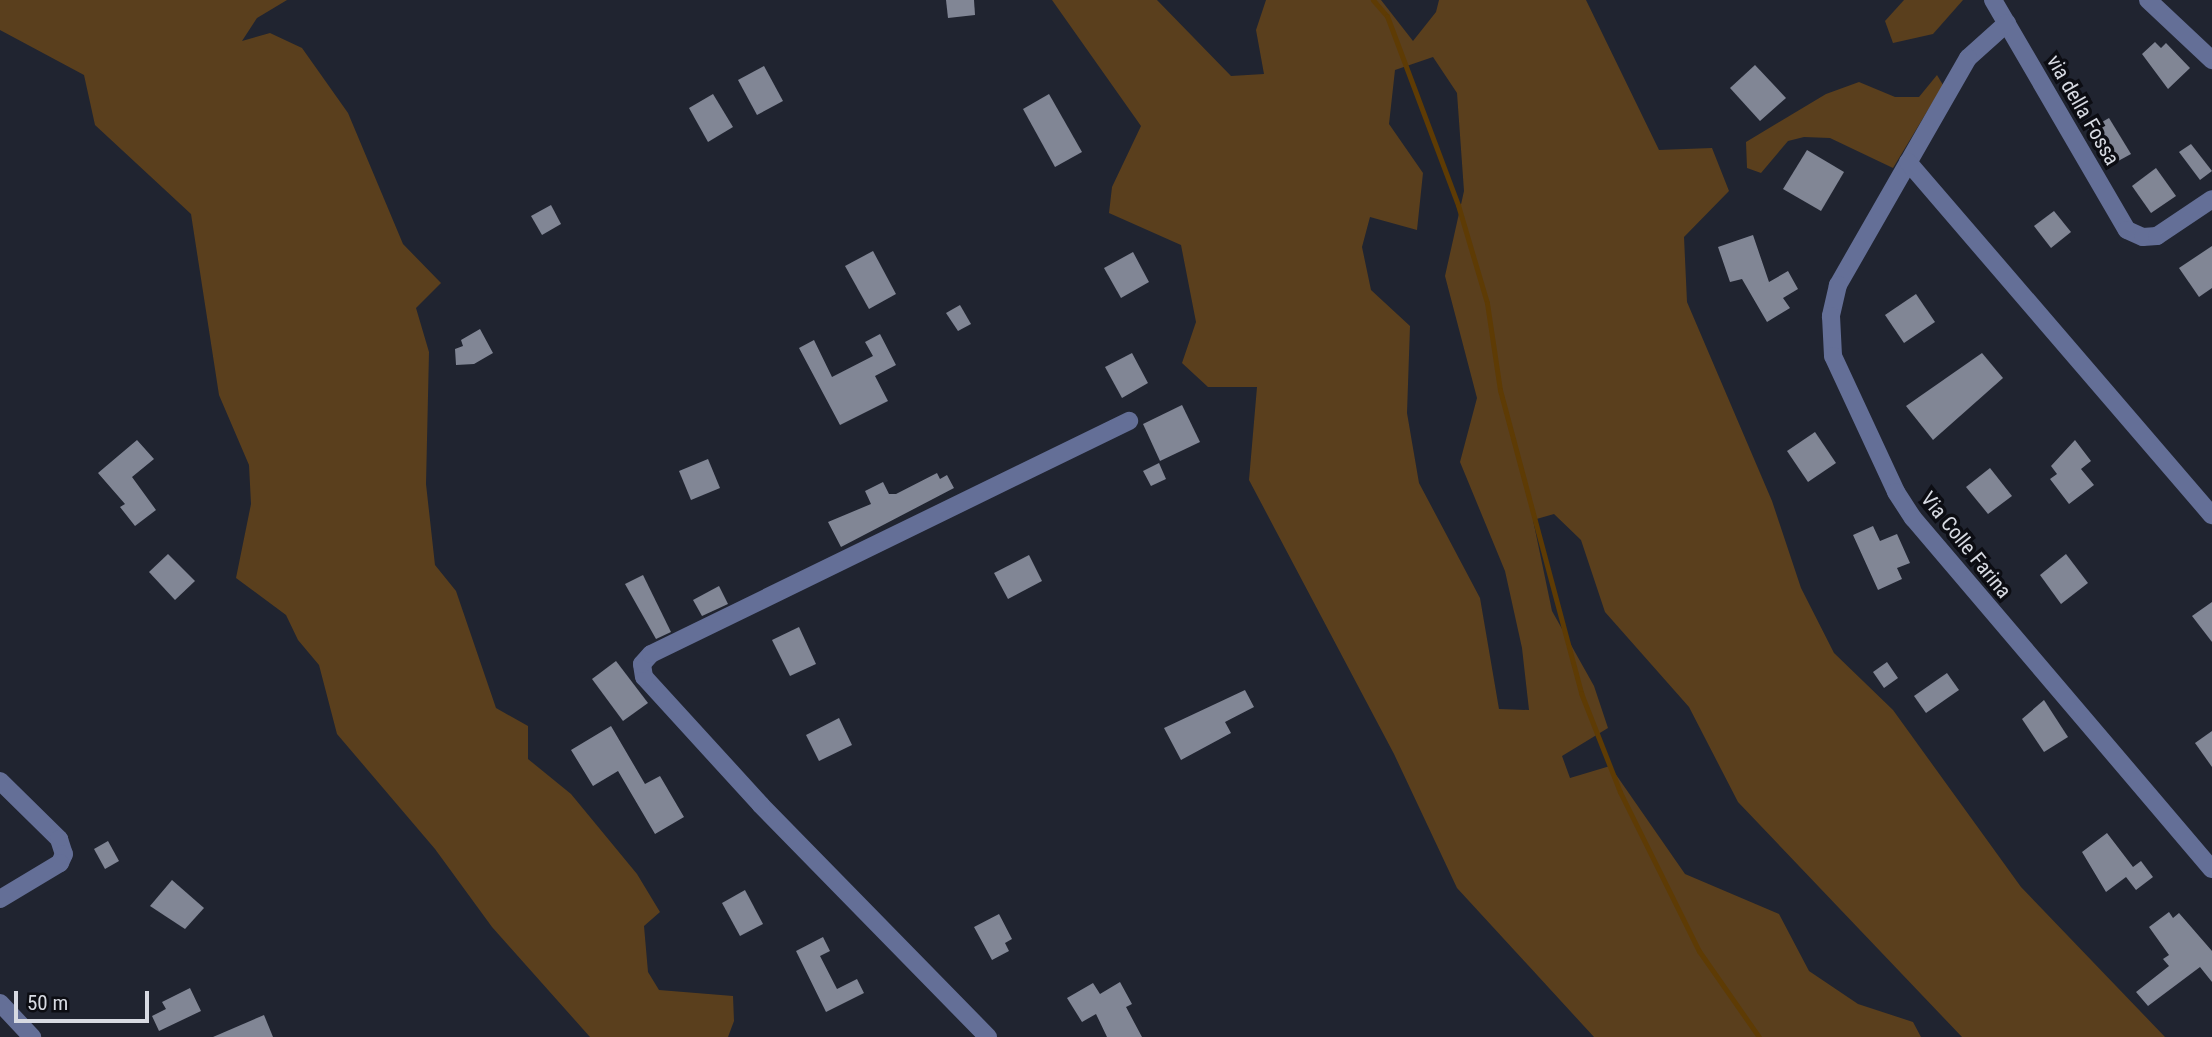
<!DOCTYPE html>
<html>
<head>
<meta charset="utf-8">
<style>
	body { margin:0 }
	#map { position:relative; width:2212px; height:1037px; overflow:hidden; background:#202430; font-family:"Roboto Condensed",sans-serif }
	div>[style] { position:absolute }
	.green>* { inset:0; background:#5a3f1d }
	.stream>* { height:5px; margin:-2.5px; padding:0 2.5px; transform-origin:2.5px; border-radius:2.5px; background:#5e3b04 }
	.building>* { inset:0; background:#818695 }
	.minor>* { height:18px; margin:-9px; padding:0 9px; transform-origin:9px; border-radius:9px; background:#646f97 }
	span { translate:-50% -50%; white-space:nowrap; text-align:center; line-height:1.15; -webkit-text-stroke:7px #0c0d13; paint-order:stroke }
	.street-label { font-size:21px; color:#d7dae2 }
	.scale { position:absolute; left:14px; top:991px; width:135px; height:32px; box-sizing:border-box; border:4px solid #d7dae2; border-top:0; padding-left:9px; font-size:21px; line-height:24px; white-space:nowrap; color:#d7dae2; -webkit-text-stroke:5px #0c0d13; paint-order:stroke }
</style>
</head>
<body>
<div id="map">
	<div class="green">
		<i style="clip-path:polygon(0 0,287px 0,257px 18px,242px 41px,270px 33px,302px 48px,348px 113px,403px 244px,441px 283px,416px 308px,429px 352px,426px 484px,435px 565px,456px 591px,496px 708px,528px 726px,528px 759px,571px 794px,637px 874px,660px 912px,644px 926px,648px 972px,659px 990px,733px 996px,734px 1021px,728px 1037px,590px 1037px,492px 927px,435px 849px,337px 734px,319px 665px,298px 640px,286px 615px,236px 578px,251px 504px,249px 465px,219px 395px,191px 214px,95px 125px,84px 75px,0 30px)"></i>
		<i style="clip-path:polygon(evenodd,1052px 0,1157px 0,1231px 76px,1264px 74px,1256px 30px,1266px 0,1381px 0,1413px 41px,1436px 12px,1439px 0,1586px 0,1659px 150px,1712px 148px,1729px 191px,1684px 237px,1687px 302px,1772px 501px,1801px 588px,1834px 653px,1893px 710px,2021px 887px,2165px 1037px,1962px 1037px,1738px 802px,1689px 707px,1605px 612px,1581px 540px,1554px 514px,1533px 520px,1552px 611px,1594px 686px,1608px 728px,1562px 756px,1570px 778px,1610px 766px,1685px 874px,1779px 914px,1809px 971px,1858px 1004px,1913px 1022px,1921px 1037px,1594px 1037px,1457px 888px,1394px 754px,1249px 480px,1257px 387px,1208px 387px,1182px 363px,1196px 322px,1181px 245px,1109px 213px,1112px 187px,1141px 126px,1052px 0,1433px 57px,1457px 93px,1464px 191px,1445px 276px,1477px 398px,1460px 462px,1505px 571px,1522px 648px,1529px 710px,1499px 709px,1480px 598px,1419px 483px,1407px 413px,1410px 326px,1371px 290px,1362px 247px,1370px 217px,1417px 230px,1423px 173px,1389px 124px,1395px 70px,1433px 57px)"></i>
		<i style="clip-path:polygon(1904px 0,1963px 0,1933px 34px,1893px 43px,1885px 21px)"></i>
		<i style="clip-path:polygon(1937px 75px,1943px 85px,1893px 168px,1830px 138px,1804px 137px,1788px 141px,1761px 173px,1747px 168px,1746px 142px,1826px 94px,1859px 82px,1895px 97px,1919px 97px)"></i>
	</div>
	<div class="stream">
		<i style="left:1373px;top:0;width:21px;rotate:49deg"></i>
		<i style="left:1387px;top:16px;width:202px;rotate:69.4deg"></i>
		<i style="left:1458px;top:205px;width:102px;rotate:73.5deg"></i>
		<i style="left:1487px;top:303px;width:88px;rotate:81.5deg"></i>
		<i style="left:1500px;top:390px;width:314px;rotate:75deg"></i>
		<i style="left:1581px;top:693px;width:106px;rotate:68.5deg"></i>
		<i style="left:1620px;top:792px;width:178px;rotate:63.6deg"></i>
		<i style="left:1699px;top:951px;width:105px;rotate:55.1deg"></i>
	</div>
	<div class="building">
		<i style="clip-path:polygon(946px 0,974px 0,975px 15px,948px 18px)"></i>
		<i style="clip-path:polygon(2155px 42px,2161px 48px,2166px 43px,2190px 68px,2168px 89px,2142px 54px)"></i>
		<i style="clip-path:polygon(1755px 65px,1786px 98px,1760px 121px,1730px 88px)"></i>
		<i style="clip-path:polygon(764px 66px,783px 101px,757px 115px,738px 80px)"></i>
		<i style="clip-path:polygon(713px 94px,733px 127px,708px 142px,689px 108px)"></i>
		<i style="clip-path:polygon(1049px 94px,1082px 152px,1055px 167px,1023px 109px)"></i>
		<i style="clip-path:polygon(2109px 118px,2131px 154px,2109px 166px,2088px 130px)"></i>
		<i style="clip-path:polygon(2191px 144px,2212px 171px,2200px 180px,2179px 152px)"></i>
		<i style="clip-path:polygon(1807px 150px,1844px 172px,1821px 211px,1783px 189px)"></i>
		<i style="clip-path:polygon(2156px 168px,2176px 196px,2151px 213px,2132px 186px)"></i>
		<i style="clip-path:polygon(551px 205px,561px 224px,542px 235px,531px 216px)"></i>
		<i style="clip-path:polygon(2054px 211px,2071px 232px,2051px 248px,2034px 226px)"></i>
		<i style="clip-path:polygon(1753px 235px,1769px 282px,1788px 271px,1798px 289px,1783px 298px,1790px 308px,1767px 322px,1742px 279px,1730px 282px,1718px 247px)"></i>
		<i style="clip-path:polygon(2212px 246px,2212px 288px,2199px 297px,2179px 268px)"></i>
		<i style="clip-path:polygon(873px 251px,896px 294px,869px 309px,845px 266px)"></i>
		<i style="clip-path:polygon(1133px 252px,1149px 282px,1121px 298px,1104px 268px)"></i>
		<i style="clip-path:polygon(1916px 294px,1935px 322px,1904px 343px,1885px 315px)"></i>
		<i style="clip-path:polygon(960px 305px,971px 324px,958px 331px,946px 313px)"></i>
		<i style="clip-path:polygon(480px 329px,493px 353px,474px 364px,456px 365px,455px 349px,463px 346px,461px 340px)"></i>
		<i style="clip-path:polygon(880px 334px,896px 365px,875px 376px,888px 401px,840px 425px,799px 348px,814px 340px,832px 377px,873px 356px,865px 342px)"></i>
		<i style="clip-path:polygon(1132px 353px,1148px 383px,1122px 398px,1105px 367px)"></i>
		<i style="clip-path:polygon(1982px 353px,2003px 378px,1933px 440px,1906px 406px)"></i>
		<i style="clip-path:polygon(1182px 405px,1200px 442px,1160px 461px,1143px 424px)"></i>
		<i style="clip-path:polygon(1815px 432px,1836px 463px,1808px 482px,1787px 451px)"></i>
		<i style="clip-path:polygon(137px 440px,154px 459px,132px 477px,156px 510px,135px 526px,120px 507px,125px 504px,98px 473px)"></i>
		<i style="clip-path:polygon(2075px 440px,2091px 461px,2081px 469px,2094px 485px,2069px 504px,2050px 479px,2057px 474px,2051px 466px)"></i>
		<i style="clip-path:polygon(708px 459px,720px 488px,691px 500px,679px 471px)"></i>
		<i style="clip-path:polygon(1159px 463px,1166px 479px,1151px 486px,1143px 471px)"></i>
		<i style="clip-path:polygon(1990px 468px,2012px 496px,1988px 514px,1966px 487px)"></i>
		<i style="clip-path:polygon(937px 473px,940px 479px,947px 475px,954px 488px,841px 547px,828px 522px,871px 504px,865px 491px,883px 482px,889px 494px,896px 494px)"></i>
		<i style="clip-path:polygon(1873px 526px,1880px 541px,1897px 534px,1910px 563px,1897px 568px,1902px 579px,1878px 590px,1853px 535px)"></i>
		<i style="clip-path:polygon(168px 554px,195px 581px,175px 600px,149px 572px)"></i>
		<i style="clip-path:polygon(2066px 554px,2088px 583px,2061px 604px,2040px 575px)"></i>
		<i style="clip-path:polygon(1029px 555px,1042px 581px,1008px 599px,994px 573px)"></i>
		<i style="clip-path:polygon(643px 575px,671px 632px,656px 639px,625px 584px)"></i>
		<i style="clip-path:polygon(719px 586px,728px 604px,702px 616px,693px 600px)"></i>
		<i style="clip-path:polygon(2212px 602px,2212px 642px,2192px 616px)"></i>
		<i style="clip-path:polygon(799px 627px,816px 664px,790px 676px,772px 640px)"></i>
		<i style="clip-path:polygon(616px 661px,648px 703px,623px 721px,592px 679px)"></i>
		<i style="clip-path:polygon(1887px 662px,1898px 678px,1884px 688px,1873px 672px)"></i>
		<i style="clip-path:polygon(1947px 673px,1959px 690px,1926px 713px,1914px 696px)"></i>
		<i style="clip-path:polygon(1245px 690px,1254px 707px,1225px 722px,1231px 733px,1181px 760px,1164px 728px)"></i>
		<i style="clip-path:polygon(2044px 700px,2068px 737px,2044px 752px,2022px 719px)"></i>
		<i style="clip-path:polygon(839px 718px,852px 745px,819px 761px,806px 735px)"></i>
		<i style="clip-path:polygon(611px 726px,645px 784px,660px 776px,684px 817px,655px 834px,618px 771px,593px 786px,571px 750px)"></i>
		<i style="clip-path:polygon(2212px 731px,2212px 767px,2195px 743px)"></i>
		<i style="clip-path:polygon(2107px 833px,2133px 867px,2141px 861px,2153px 877px,2136px 890px,2126px 877px,2106px 892px,2082px 852px)"></i>
		<i style="clip-path:polygon(108px 841px,119px 861px,105px 869px,94px 849px)"></i>
		<i style="clip-path:polygon(172px 880px,204px 908px,185px 929px,150px 906px)"></i>
		<i style="clip-path:polygon(745px 890px,763px 924px,740px 936px,722px 903px)"></i>
		<i style="clip-path:polygon(2169px 912px,2173px 918px,2179px 913px,2212px 951px,2212px 982px,2200px 967px,2148px 1006px,2136px 992px,2169px 966px,2163px 959px,2169px 955px,2149px 927px)"></i>
		<i style="clip-path:polygon(999px 914px,1012px 939px,1005px 943px,1009px 951px,992px 960px,974px 927px)"></i>
		<i style="clip-path:polygon(823px 937px,830px 951px,820px 956px,837px 989px,857px 979px,864px 993px,826px 1012px,796px 951px)"></i>
		<i style="clip-path:polygon(1120px 982px,1132px 1004px,1126px 1007px,1142px 1037px,1107px 1037px,1096px 1014px,1082px 1022px,1067px 998px,1093px 983px,1100px 994px)"></i>
		<i style="clip-path:polygon(190px 988px,201px 1011px,159px 1031px,152px 1016px,166px 1009px,162px 1002px)"></i>
		<i style="clip-path:polygon(264px 1015px,273px 1037px,213px 1037px)"></i>
	</div>
	<div class="minor">
		<i style="left:1993px;top:0;width:266px;rotate:59.8deg"></i>
		<i style="left:2127px;top:230px;width:17px;rotate:24deg"></i>
		<i style="left:2143px;top:237px;width:14px;rotate:-4deg"></i>
		<i style="left:2157px;top:236px;width:66px;rotate:-33.9deg"></i>
		<i style="left:2148px;top:0;width:88px;rotate:43.2deg"></i>
		<i style="left:2007px;top:23px;width:52px;rotate:138.1deg"></i>
		<i style="left:1968px;top:58px;width:262px;rotate:119.8deg"></i>
		<i style="left:1838px;top:285px;width:32px;rotate:103deg"></i>
		<i style="left:1831px;top:316px;width:40px;rotate:87.1deg"></i>
		<i style="left:1833px;top:356px;width:150px;rotate:65.1deg"></i>
		<i style="left:1896px;top:492px;width:31px;rotate:57deg"></i>
		<i style="left:1913px;top:518px;width:461px;rotate:49.6deg"></i>
		<i style="left:1908px;top:162px;width:466px;rotate:49.3deg"></i>
		<i style="left:0;top:781px;width:83px;rotate:44.5deg"></i>
		<i style="left:59px;top:839px;width:16px;rotate:72deg"></i>
		<i style="left:64px;top:854px;width:10px;rotate:114deg"></i>
		<i style="left:60px;top:863px;width:70px;rotate:149deg"></i>
		<i style="left:0;top:1003px;width:47px;rotate:46.7deg"></i>
		<i style="left:988px;top:1037px;width:325px;rotate:-134.4deg"></i>
		<i style="left:761px;top:805px;width:173px;rotate:-132.4deg"></i>
		<i style="left:644px;top:677px;width:13px;rotate:-99deg"></i>
		<i style="left:642px;top:664px;width:13px;rotate:-48deg"></i>
		<i style="left:651px;top:654px;width:532px;rotate:-25.99deg"></i>
	</div>
	<div class="street-label">
		<span style="left:2083px;top:110px;rotate:60deg">via della Fossa</span>
		<span style="left:1966px;top:545px;rotate:51deg">Via Colle Farina</span>
	</div>
	<div class="scale">50 m</div>
</div>
</body>
</html>
